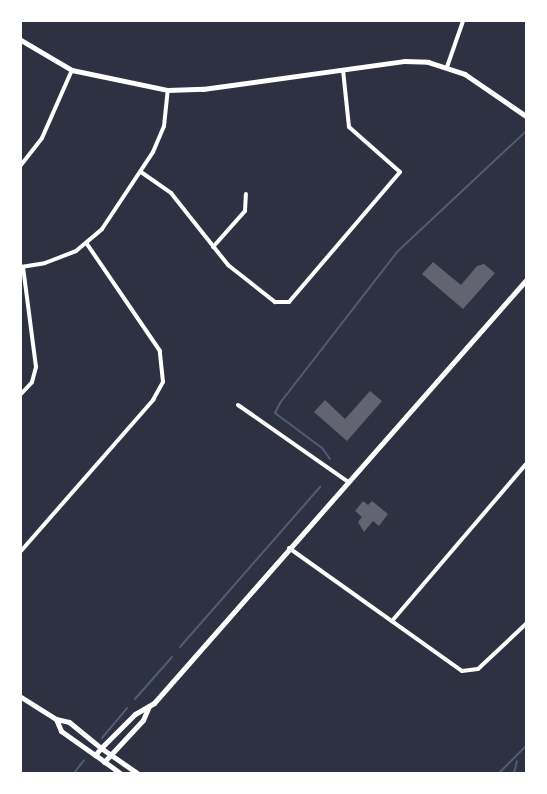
<!DOCTYPE html>
<html>
<head>
<meta charset="utf-8">
<style>
	body { margin:0 }
	#map { position:relative; width:547px; height:794px; overflow:hidden; background:#2d3142; font-family:"Space Grotesk",sans-serif }
	div>[style] { position:absolute }
	.stream>* { height:2px; margin:-1px; padding:0 1px; transform-origin:1px; border-radius:1px; background:#4f5d75 }
	.building>* { inset:0; background:#626471 }
	.minor>* { height:4px; margin:-2px; padding:0 2px; transform-origin:2px; border-radius:2px; background:#fff }
	.tertiary>* { height:4.5px; margin:-2.25px; padding:0 2.25px; transform-origin:2.25px; border-radius:2.25px; background:#fff }
	.secondary>* { height:5px; margin:-2.5px; padding:0 2.5px; transform-origin:2.5px; border-radius:2.5px; background:#fff }
	.primary>* { height:5px; margin:-2.5px; padding:0 2.5px; transform-origin:2.5px; border-radius:2.5px; background:#fff }
	span { translate:-50% -50%; white-space:nowrap; text-align:center; line-height:1.15; -webkit-text-stroke:6px #fff; paint-order:stroke }
	.frame { position:absolute; inset:0; border:22px solid #fff; pointer-events:none }
</style>
</head>
<body>
<div id="map">
	<div class="stream">
		<i style="left:330px;top:459px;width:14px;rotate:-126deg"></i>
		<i style="left:322px;top:448px;width:59px;rotate:-143.3deg"></i>
		<i style="left:275px;top:413px;width:11px;rotate:-63deg"></i>
		<i style="left:280px;top:403px;width:192px;rotate:-52.2deg"></i>
		<i style="left:398px;top:251px;width:174px;rotate:-43.1deg"></i>
		<i style="left:180px;top:647px;width:213px;rotate:-48.8deg"></i>
		<i style="left:135px;top:699px;width:56px;rotate:-48.6deg"></i>
		<i style="left:102px;top:738px;width:39px;rotate:-50deg"></i>
		<i style="left:74px;top:773px;width:16px;rotate:-52deg"></i>
		<i style="left:499px;top:773px;width:38px;rotate:-45deg"></i>
		<i style="left:514px;top:773px;width:12px;rotate:-76deg"></i>
	</div>
	<div class="building">
		<i style="clip-path:polygon(433px 262px,461px 285px,477px 266px,484px 264px,495px 273px,463px 309px,422px 274px)"></i>
		<i style="clip-path:polygon(370px 391px,382px 401px,347px 441px,314px 412px,325px 400px,345px 419px)"></i>
		<i style="clip-path:polygon(363px 501px,368px 505px,372px 501px,388px 514px,379px 526px,373px 521px,364px 532px,358px 522px,362px 517px,355px 511px)"></i>
	</div>
	<div class="minor">
		<i style="left:447px;top:67px;width:49px;rotate:-70.8deg"></i>
		<i style="left:21px;top:165px;width:34px;rotate:-52deg"></i>
		<i style="left:42px;top:138px;width:74px;rotate:-66.2deg"></i>
		<i style="left:141px;top:172px;width:37px;rotate:35deg"></i>
		<i style="left:171px;top:193px;width:92px;rotate:51.6deg"></i>
		<i style="left:228px;top:265px;width:60px;rotate:38.2deg"></i>
		<i style="left:275px;top:302px;width:14px"></i>
		<i style="left:289px;top:302px;width:171px;rotate:-49.5deg"></i>
		<i style="left:400px;top:172px;width:68px;rotate:-138.6deg"></i>
		<i style="left:349px;top:127px;width:57px;rotate:-96deg"></i>
		<i style="left:213px;top:247px;width:48px;rotate:-48.4deg"></i>
		<i style="left:245px;top:211px;width:17px;rotate:-87deg"></i>
		<i style="left:21px;top:267px;width:24px;rotate:-9deg"></i>
		<i style="left:45px;top:263px;width:33px;rotate:-21deg"></i>
		<i style="left:76px;top:251px;width:34px;rotate:-40deg"></i>
		<i style="left:102px;top:229px;width:92px;rotate:-56.5deg"></i>
		<i style="left:153px;top:152px;width:28px;rotate:-67deg"></i>
		<i style="left:164px;top:126px;width:36px;rotate:-84deg"></i>
		<i style="left:21px;top:394px;width:16px;rotate:-47deg"></i>
		<i style="left:32px;top:382px;width:16px;rotate:-75deg"></i>
		<i style="left:36px;top:367px;width:101px;rotate:-97.4deg"></i>
		<i style="left:238px;top:405px;width:133px;rotate:34.9deg"></i>
		<i style="left:289px;top:548px;width:212px;rotate:35.4deg"></i>
		<i style="left:462px;top:671px;width:16px;rotate:-7deg"></i>
		<i style="left:478px;top:669px;width:66px;rotate:-43.2deg"></i>
		<i style="left:21px;top:551px;width:201px;rotate:-48.8deg"></i>
		<i style="left:153px;top:400px;width:21px;rotate:-61deg"></i>
		<i style="left:163px;top:382px;width:31px;rotate:-96deg"></i>
		<i style="left:160px;top:351px;width:130px;rotate:-124.3deg"></i>
		<i style="left:392px;top:621px;width:206px;rotate:-49.5deg"></i>
	</div>
	<div class="tertiary">
		<i style="left:21px;top:40px;width:59px;rotate:30.5deg"></i>
		<i style="left:72px;top:70px;width:98px;rotate:11.8deg"></i>
		<i style="left:168px;top:90px;width:35px;rotate:-2deg"></i>
		<i style="left:203px;top:89px;width:204px;rotate:-7.9deg"></i>
		<i style="left:405px;top:61px;width:23px;rotate:2deg"></i>
		<i style="left:428px;top:62px;width:39px;rotate:18deg"></i>
		<i style="left:465px;top:74px;width:74px;rotate:34.5deg"></i>
	</div>
	<div class="secondary">
		<i style="left:21px;top:697px;width:41px;rotate:32.2deg"></i>
		<i style="left:56px;top:719px;width:13px;rotate:13deg"></i>
		<i style="left:69px;top:722px;width:41px;rotate:39.1deg"></i>
		<i style="left:56px;top:719px;width:13px;rotate:67deg"></i>
		<i style="left:61px;top:731px;width:42px;rotate:35.2deg"></i>
	</div>
	<div class="primary">
		<i style="left:101px;top:748px;width:44px;rotate:34.8deg"></i>
		<i style="left:104px;top:762px;width:57px;rotate:-47.1deg"></i>
		<i style="left:143px;top:720px;width:15px;rotate:-67deg"></i>
		<i style="left:120px;top:773px;width:31px;rotate:-144deg"></i>
		<i style="left:95px;top:755px;width:9px;rotate:-49deg"></i>
		<i style="left:101px;top:748px;width:48px;rotate:-45deg"></i>
		<i style="left:135px;top:714px;width:22px;rotate:-30deg"></i>
		<i style="left:154px;top:703px;width:563px;rotate:-48.67deg"></i>
	</div>
	<div class="frame"></div>
</div>
</body>
</html>
